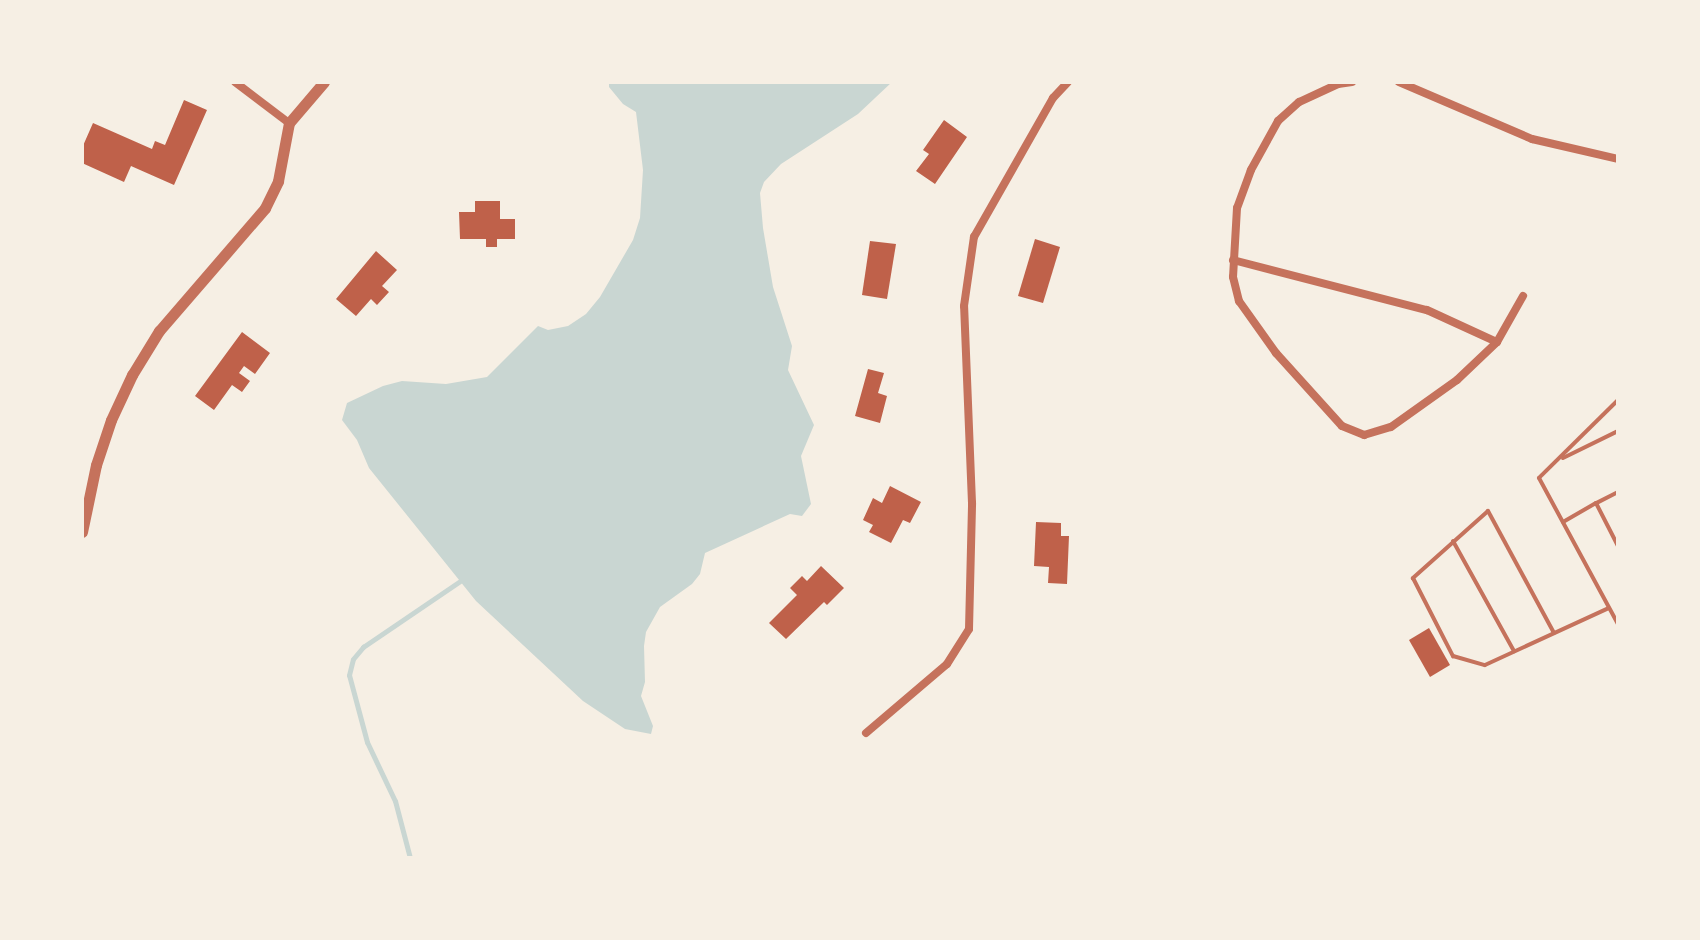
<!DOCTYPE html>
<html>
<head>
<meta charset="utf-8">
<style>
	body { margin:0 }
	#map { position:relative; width:1700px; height:940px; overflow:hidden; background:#f6efe4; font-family:Karla,sans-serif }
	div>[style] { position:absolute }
	.water>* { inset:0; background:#c9d6d2 }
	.stream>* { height:5px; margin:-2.5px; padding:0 2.5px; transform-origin:2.5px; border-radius:2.5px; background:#c9d6d2 }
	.building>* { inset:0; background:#bf614a }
	.service>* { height:4px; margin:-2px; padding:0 2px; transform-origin:2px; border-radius:2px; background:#c5725c }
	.minor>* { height:8px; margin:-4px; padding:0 4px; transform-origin:4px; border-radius:4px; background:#c5725c }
	.tertiary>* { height:11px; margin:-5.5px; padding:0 5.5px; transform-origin:5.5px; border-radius:5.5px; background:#c5725c }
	span { translate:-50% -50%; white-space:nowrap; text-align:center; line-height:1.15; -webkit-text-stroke:7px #f6efe4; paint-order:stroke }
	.frame { position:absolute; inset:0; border:84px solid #f6efe4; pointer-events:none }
</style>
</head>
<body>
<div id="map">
	<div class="water">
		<i style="clip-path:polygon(609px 82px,892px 82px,858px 114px,781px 164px,764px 182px,760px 193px,763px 228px,773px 287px,792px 346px,788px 370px,814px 425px,801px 456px,811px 504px,802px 516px,790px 514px,705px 553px,700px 574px,692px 584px,660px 607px,646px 632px,644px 646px,645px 682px,641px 696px,653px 726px,651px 734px,625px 729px,583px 701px,476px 601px,369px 468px,357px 440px,342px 420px,347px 403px,383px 386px,402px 381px,446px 384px,487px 377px,538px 326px,548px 330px,568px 326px,586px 314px,600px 297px,633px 240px,640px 218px,643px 170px,636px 112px,623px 104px,609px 87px)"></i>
	</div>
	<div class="stream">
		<i style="left:410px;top:858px;width:59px;rotate:-104.7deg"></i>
		<i style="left:395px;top:801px;width:65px;rotate:-115.4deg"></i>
		<i style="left:367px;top:742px;width:69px;rotate:-105deg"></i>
		<i style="left:349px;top:675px;width:16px;rotate:-76deg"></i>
		<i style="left:353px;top:659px;width:16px;rotate:-50deg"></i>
		<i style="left:363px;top:647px;width:117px;rotate:-34.2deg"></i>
	</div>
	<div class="building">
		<i style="clip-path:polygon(184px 100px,207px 110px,174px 185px,131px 166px,124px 182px,82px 163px,82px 148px,93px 123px,152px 149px,155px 141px,165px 145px)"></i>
		<i style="clip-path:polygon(944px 120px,967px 137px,935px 184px,916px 171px,929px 154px,923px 150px)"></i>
		<i style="clip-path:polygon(475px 201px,500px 201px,500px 219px,515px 219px,515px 239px,497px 239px,497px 247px,486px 247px,486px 239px,460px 239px,459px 212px,475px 212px)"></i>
		<i style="clip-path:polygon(1035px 239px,1060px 247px,1043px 303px,1018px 296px)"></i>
		<i style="clip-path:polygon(870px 241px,896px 244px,887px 299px,862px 295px)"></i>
		<i style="clip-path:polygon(376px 251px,397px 270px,382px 286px,389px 292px,377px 305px,371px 299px,356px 316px,336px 299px)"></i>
		<i style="clip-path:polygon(242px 332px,270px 353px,255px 374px,244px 366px,239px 373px,250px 381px,242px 392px,232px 385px,214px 410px,195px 396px)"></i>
		<i style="clip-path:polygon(868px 369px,884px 373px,878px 393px,887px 396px,880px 423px,855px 416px)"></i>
		<i style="clip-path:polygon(890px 486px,921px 502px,910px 523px,903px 520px,891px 543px,869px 532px,873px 525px,863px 520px,873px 498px,882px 503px)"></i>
		<i style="clip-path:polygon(1036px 522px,1061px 523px,1061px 536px,1069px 536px,1067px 584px,1048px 583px,1049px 567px,1034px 566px)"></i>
		<i style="clip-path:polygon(821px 566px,844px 588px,827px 605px,824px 602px,786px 639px,769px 623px,797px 595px,790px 588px,802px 576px,807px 581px)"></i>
		<i style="clip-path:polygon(1429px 628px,1450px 665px,1430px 677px,1409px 640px)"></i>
	</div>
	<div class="service">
		<i style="left:1618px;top:400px;width:111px;rotate:135.4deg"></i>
		<i style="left:1539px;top:478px;width:166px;rotate:61.6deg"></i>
		<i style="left:1563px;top:458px;width:61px;rotate:-26.1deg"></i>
		<i style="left:1618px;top:492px;width:25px;rotate:153deg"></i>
		<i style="left:1596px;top:503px;width:48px;rotate:62.9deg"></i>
		<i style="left:1563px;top:522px;width:38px;rotate:-30deg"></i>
		<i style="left:1453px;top:541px;width:126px;rotate:61deg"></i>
		<i style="left:1554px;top:633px;width:139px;rotate:-118.4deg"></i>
		<i style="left:1488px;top:511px;width:101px;rotate:138.2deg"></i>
		<i style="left:1413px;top:578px;width:88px;rotate:62.9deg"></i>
		<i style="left:1453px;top:656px;width:33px;rotate:16deg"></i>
		<i style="left:1485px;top:665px;width:136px;rotate:-24.7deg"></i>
	</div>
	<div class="minor">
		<i style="left:235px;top:82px;width:68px;rotate:37.2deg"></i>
		<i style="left:1352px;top:82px;width:14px;rotate:172deg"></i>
		<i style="left:1338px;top:84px;width:43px;rotate:155.2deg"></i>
		<i style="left:1299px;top:102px;width:28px;rotate:138deg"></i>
		<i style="left:1278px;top:121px;width:56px;rotate:118.9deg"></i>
		<i style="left:1251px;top:170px;width:40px;rotate:110.2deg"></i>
		<i style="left:1237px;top:208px;width:69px;rotate:93.3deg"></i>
		<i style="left:1233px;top:277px;width:25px;rotate:76deg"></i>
		<i style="left:1239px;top:301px;width:64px;rotate:54.6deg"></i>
		<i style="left:1276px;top:353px;width:98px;rotate:47.9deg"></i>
		<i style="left:1342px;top:426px;width:24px;rotate:22deg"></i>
		<i style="left:1364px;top:435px;width:28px;rotate:-17deg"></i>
		<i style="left:1391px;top:427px;width:81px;rotate:-35.5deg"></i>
		<i style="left:1457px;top:380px;width:55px;rotate:-43.5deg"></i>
		<i style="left:1497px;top:342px;width:53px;rotate:-60.5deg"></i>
		<i style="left:1399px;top:82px;width:145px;rotate:23.2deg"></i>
		<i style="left:1532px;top:139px;width:88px;rotate:13.1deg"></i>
		<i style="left:1233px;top:260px;width:200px;rotate:14.5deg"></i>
		<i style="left:1427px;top:310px;width:77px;rotate:24.6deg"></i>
		<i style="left:866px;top:733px;width:106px;rotate:-40.4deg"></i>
		<i style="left:947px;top:664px;width:41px;rotate:-57.8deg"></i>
		<i style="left:969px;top:629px;width:126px;rotate:-88.6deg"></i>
		<i style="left:972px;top:503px;width:197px;rotate:-92.3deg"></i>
		<i style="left:964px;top:306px;width:70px;rotate:-81.8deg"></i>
		<i style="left:974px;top:237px;width:160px;rotate:-60.4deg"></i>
		<i style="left:1053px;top:98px;width:22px;rotate:-47deg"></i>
	</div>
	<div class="tertiary">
		<i style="left:82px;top:532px;width:68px;rotate:-78.2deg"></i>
		<i style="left:96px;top:465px;width:47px;rotate:-71.6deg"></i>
		<i style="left:111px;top:420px;width:50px;rotate:-65deg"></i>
		<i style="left:132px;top:375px;width:52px;rotate:-58.5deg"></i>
		<i style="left:159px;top:331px;width:162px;rotate:-49.2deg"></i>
		<i style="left:265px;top:208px;width:30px;rotate:-64deg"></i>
		<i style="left:278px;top:181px;width:59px;rotate:-79.3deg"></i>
		<i style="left:289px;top:123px;width:54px;rotate:-49.5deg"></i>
	</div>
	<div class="frame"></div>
</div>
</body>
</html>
